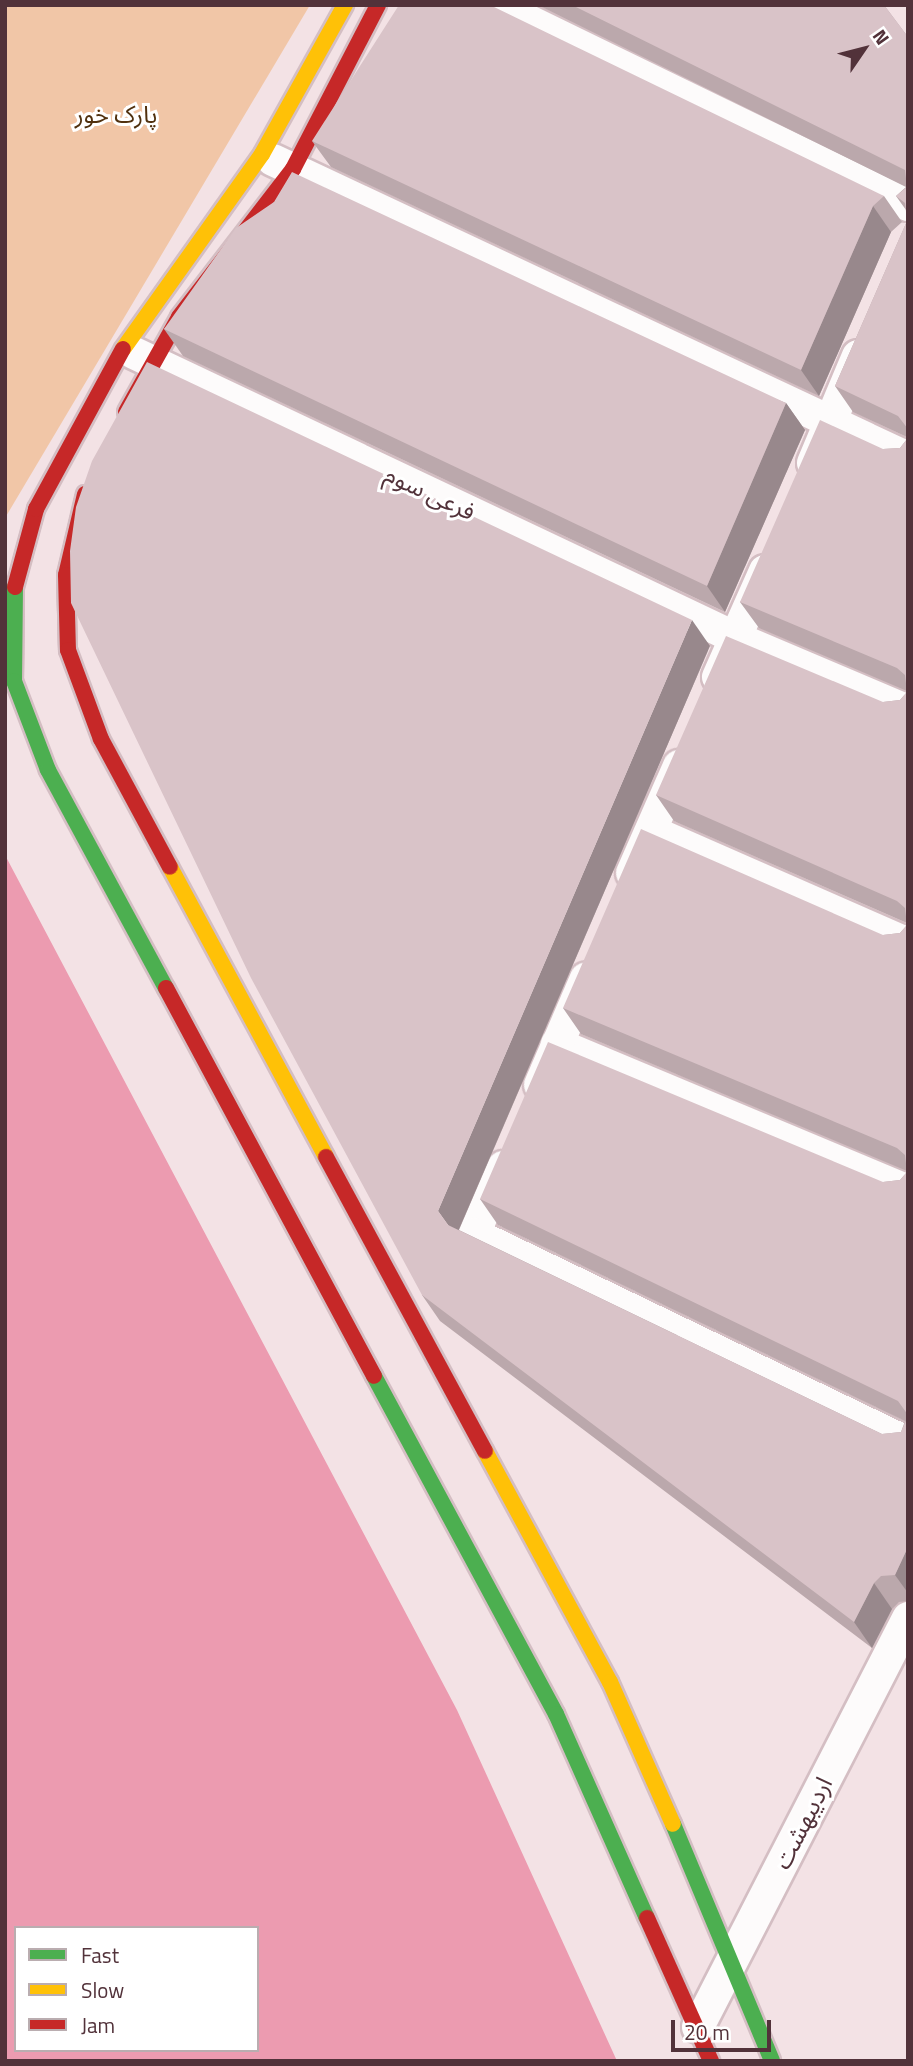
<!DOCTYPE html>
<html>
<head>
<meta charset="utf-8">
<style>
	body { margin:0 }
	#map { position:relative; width:913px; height:2066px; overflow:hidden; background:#f3e2e5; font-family:"Titillium Web","Noto Sans Arabic",sans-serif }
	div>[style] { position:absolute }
	.green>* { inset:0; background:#f1c6a7 }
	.water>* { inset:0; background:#ec9bb0 }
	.roads { filter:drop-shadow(2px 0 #d4bec3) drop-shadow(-2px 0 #d4bec3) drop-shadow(0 2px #d4bec3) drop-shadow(0 -2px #d4bec3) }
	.street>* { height:32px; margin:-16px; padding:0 16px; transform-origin:16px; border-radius:16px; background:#fdfbfb }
	.fast>* { height:16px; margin:-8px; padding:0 8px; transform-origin:8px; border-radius:8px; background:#4caf50 }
	.slow>* { height:16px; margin:-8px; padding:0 8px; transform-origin:8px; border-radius:8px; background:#ffc107 }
	.jam>* { height:16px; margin:-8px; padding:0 8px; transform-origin:8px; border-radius:8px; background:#c62828 }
	.wall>* { inset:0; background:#bba8ac }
	.shaded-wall>* { inset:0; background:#98888c }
	.building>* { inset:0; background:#d9c3c8 }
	span { translate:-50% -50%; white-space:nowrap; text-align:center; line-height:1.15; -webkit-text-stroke:6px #fff; paint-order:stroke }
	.park-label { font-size:24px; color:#50300e }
	.street-label { font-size:24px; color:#52323a }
	.frame { position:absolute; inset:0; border:7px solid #52323a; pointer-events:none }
	.legend { position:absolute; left:14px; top:1926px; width:245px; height:126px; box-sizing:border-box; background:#fff; border:2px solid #baadb0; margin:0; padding:9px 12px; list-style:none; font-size:21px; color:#52323a }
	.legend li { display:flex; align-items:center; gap:14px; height:35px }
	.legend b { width:35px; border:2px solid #baadb0 }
	.north { position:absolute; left:829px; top:14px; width:70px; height:70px; -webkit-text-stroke:5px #fff; paint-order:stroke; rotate:55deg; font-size:19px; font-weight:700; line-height:28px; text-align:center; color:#52323a }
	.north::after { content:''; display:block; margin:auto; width:24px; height:32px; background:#52323a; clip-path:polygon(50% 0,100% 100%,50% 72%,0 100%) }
	.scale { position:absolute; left:671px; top:2020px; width:100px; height:32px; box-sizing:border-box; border:4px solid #52323a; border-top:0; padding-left:9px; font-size:21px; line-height:24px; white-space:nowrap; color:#52323a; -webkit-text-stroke:5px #fff; paint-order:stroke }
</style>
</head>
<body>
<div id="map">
	<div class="green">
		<i style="clip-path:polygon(5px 5px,310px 5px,5px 518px)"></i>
	</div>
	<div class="water">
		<i style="clip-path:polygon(evenodd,5px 855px,457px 1710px,617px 2061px,5px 2061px,5px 855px,16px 1928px,257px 1928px,257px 2050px,16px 2050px,16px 1928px)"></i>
	</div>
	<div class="roads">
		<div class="street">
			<i style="left:496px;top:5px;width:458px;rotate:25.9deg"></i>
			<i style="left:273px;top:160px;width:701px;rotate:25.14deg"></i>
			<i style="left:134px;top:353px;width:666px;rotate:25.33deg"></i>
			<i style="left:736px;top:638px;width:187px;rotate:23deg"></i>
			<i style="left:813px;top:463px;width:116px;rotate:-67.2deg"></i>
			<i style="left:718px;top:677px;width:116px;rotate:-66.1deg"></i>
			<i style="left:651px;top:831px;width:281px;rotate:23.7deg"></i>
			<i style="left:632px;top:873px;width:117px;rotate:-66.3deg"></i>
			<i style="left:557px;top:1044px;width:381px;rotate:22.7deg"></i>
			<i style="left:540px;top:1085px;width:116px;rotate:-66.7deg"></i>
			<i style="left:503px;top:1167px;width:73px;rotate:113.4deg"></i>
			<i style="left:474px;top:1234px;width:482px;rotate:25.7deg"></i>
			<i style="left:698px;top:2027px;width:460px;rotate:-62.8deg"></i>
		</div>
		<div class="fast">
			<i style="left:15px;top:587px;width:94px;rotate:90.6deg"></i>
			<i style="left:14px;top:681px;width:95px;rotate:69.1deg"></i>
			<i style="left:48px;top:770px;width:248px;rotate:61.6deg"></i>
			<i style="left:374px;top:1376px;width:384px;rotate:61.7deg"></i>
			<i style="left:556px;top:1714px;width:223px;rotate:66deg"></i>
			<i style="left:673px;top:1824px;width:257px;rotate:67.3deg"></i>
		</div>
		<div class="slow">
			<i style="left:123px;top:349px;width:239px;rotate:-54.5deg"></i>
			<i style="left:262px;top:154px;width:171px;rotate:-60.9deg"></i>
			<i style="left:170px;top:867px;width:329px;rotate:61.7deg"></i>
			<i style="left:485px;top:1451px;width:263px;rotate:61.6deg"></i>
			<i style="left:610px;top:1682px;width:155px;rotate:66.1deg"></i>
		</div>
		<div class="jam">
			<i style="left:126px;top:412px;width:109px;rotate:-60.8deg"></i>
			<i style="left:179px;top:317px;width:187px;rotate:-52.4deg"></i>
			<i style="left:293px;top:169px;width:185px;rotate:-62.6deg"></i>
			<i style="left:85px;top:494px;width:83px;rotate:103.2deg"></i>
			<i style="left:66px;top:575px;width:75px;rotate:88.5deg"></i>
			<i style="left:68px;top:650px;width:95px;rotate:69.7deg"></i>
			<i style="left:101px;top:739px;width:145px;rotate:61.7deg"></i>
			<i style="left:15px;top:587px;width:81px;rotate:-74.9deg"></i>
			<i style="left:36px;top:509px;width:182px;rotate:-61.5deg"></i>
			<i style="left:166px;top:988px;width:440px;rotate:61.8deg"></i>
			<i style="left:326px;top:1157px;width:334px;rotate:61.6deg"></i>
			<i style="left:647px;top:1918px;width:157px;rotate:65.9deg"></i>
		</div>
	</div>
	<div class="wall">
		<i style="clip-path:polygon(538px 5px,884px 5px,908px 37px,908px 1601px,899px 1602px,892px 1609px,872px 1648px,440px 1321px,422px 1295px,710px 646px,459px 1230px,882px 1434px,901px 1432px,905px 1421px,498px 1225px,480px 1199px,883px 1182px,900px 1180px,907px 1172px,907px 1171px,581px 1034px,563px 1008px,883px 935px,900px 933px,907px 925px,907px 923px,674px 821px,656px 795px,883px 702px,900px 700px,907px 692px,907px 691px,759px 628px,740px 602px,883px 449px,900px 448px,907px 439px,907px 437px,853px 412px,835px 386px,907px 221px,906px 210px,896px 196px,906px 187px)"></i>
		<i style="clip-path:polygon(312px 141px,884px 196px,902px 222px,891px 232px,819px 396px,331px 167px)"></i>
		<i style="clip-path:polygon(274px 202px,786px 403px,805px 430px,725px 612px,183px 356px,164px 329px)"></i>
	</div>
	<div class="shaded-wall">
		<i style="clip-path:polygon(873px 206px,891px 232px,819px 396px,801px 370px)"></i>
		<i style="clip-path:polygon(786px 403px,805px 430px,725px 612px,707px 586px)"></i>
		<i style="clip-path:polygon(692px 620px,710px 646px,456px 1236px,438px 1211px)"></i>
		<i style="clip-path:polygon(908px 1547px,908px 1593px,895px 1575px)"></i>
		<i style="clip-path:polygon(874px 1583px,892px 1609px,872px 1648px,854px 1622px)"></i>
	</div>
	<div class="building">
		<i style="clip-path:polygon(399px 5px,490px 5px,884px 196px,873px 206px,801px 370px,312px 141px)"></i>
		<i style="clip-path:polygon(572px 5px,884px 5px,908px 37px,908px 429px,898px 416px,835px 386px,907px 221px,905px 203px,896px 196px,907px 187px,905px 170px)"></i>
		<i style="clip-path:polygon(292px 172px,786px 403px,707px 586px,164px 329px,236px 228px,274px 202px)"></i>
		<i style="clip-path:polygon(147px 362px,692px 620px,438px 1211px,448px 1225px,882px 1434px,901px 1432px,908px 1416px,908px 1547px,895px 1575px,881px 1576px,874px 1583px,854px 1622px,422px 1295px,251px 978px,71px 603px,70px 551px,76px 507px,92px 461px)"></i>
		<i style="clip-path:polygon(820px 420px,883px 449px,900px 448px,907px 439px,908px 433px,908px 1415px,898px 1401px,480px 1199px,548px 1042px,883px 1182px,900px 1180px,907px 1172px,905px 1155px,897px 1148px,563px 1008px,641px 829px,883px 935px,900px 933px,907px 925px,905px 908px,897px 901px,656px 795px,726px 636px,883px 702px,900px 700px,907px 692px,905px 675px,897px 668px,740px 602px)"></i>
	</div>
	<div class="park-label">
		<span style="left:116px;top:115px">پارک خور</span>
	</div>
	<div class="street-label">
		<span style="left:430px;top:493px;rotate:25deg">فرعی سوم</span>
		<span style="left:803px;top:1823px;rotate:-63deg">اردیبهشت</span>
	</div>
	<div class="frame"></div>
	<ul class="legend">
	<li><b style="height:9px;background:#4caf50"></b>Fast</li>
	<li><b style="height:9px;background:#ffc107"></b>Slow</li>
	<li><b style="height:9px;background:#c62828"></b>Jam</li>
	</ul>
	<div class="north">N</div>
	<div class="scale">20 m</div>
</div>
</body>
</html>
